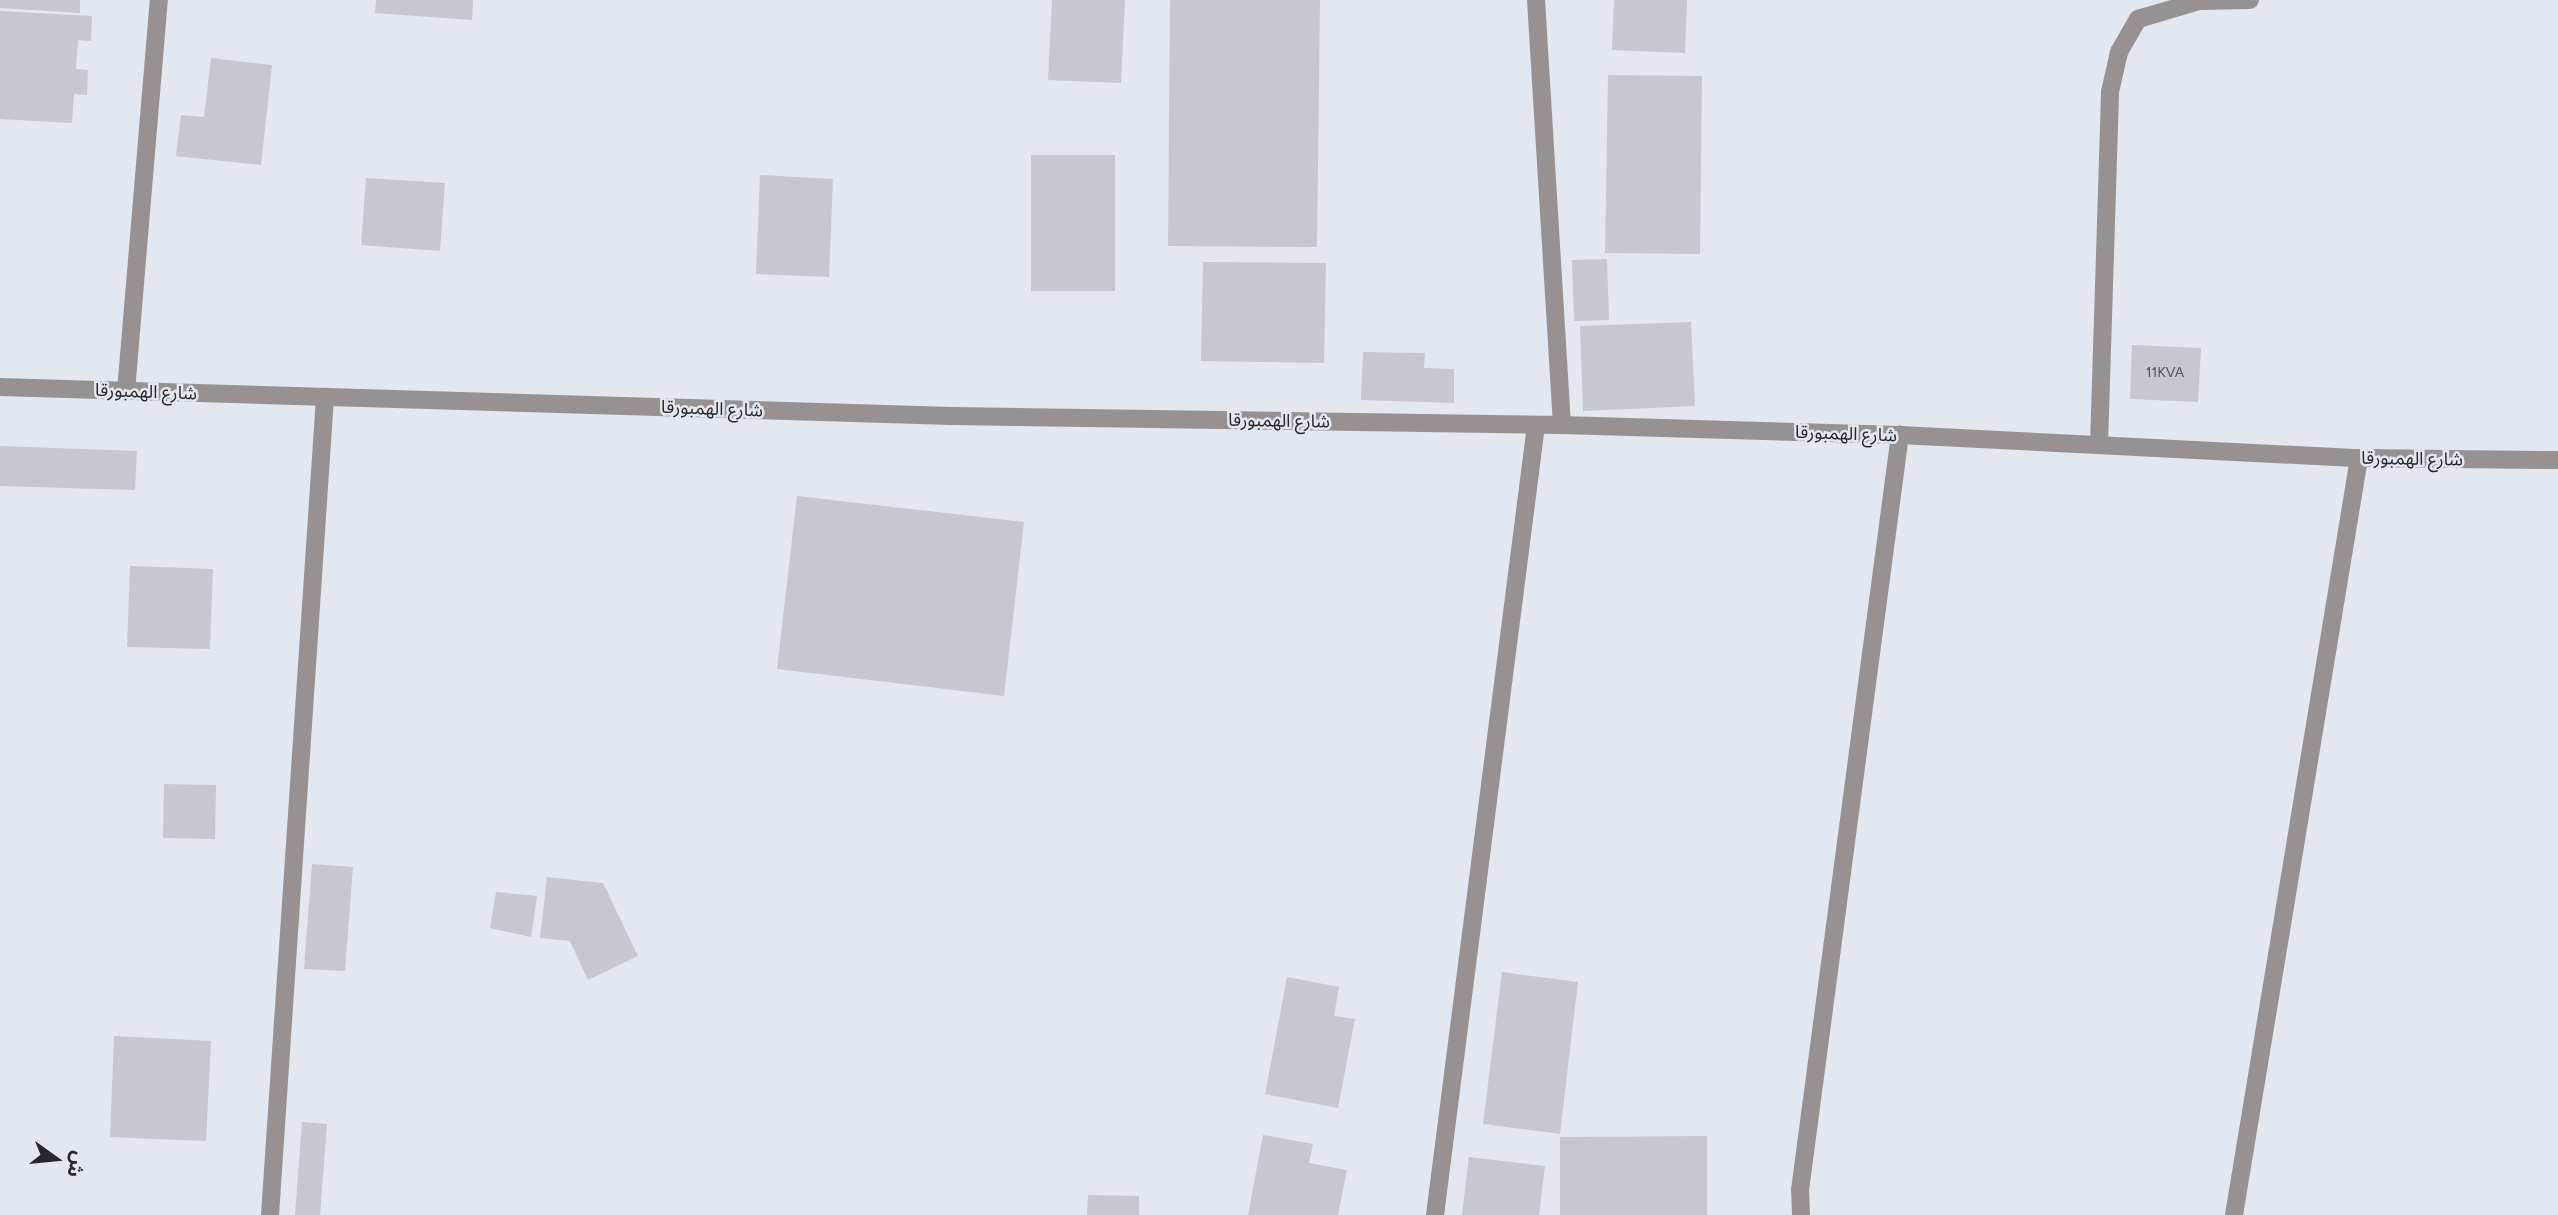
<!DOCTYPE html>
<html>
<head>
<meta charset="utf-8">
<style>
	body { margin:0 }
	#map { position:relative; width:2558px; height:1215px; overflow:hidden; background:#e3e7ef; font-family:Figtree,"Noto Sans Arabic",sans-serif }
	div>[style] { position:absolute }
	.building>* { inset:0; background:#c6c7cf }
	.minor>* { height:18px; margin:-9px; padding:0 9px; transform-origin:9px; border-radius:9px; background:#979291 }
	span { translate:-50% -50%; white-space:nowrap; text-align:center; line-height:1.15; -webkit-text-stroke:5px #e3e7ef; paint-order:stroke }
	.number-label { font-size:14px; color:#505055 }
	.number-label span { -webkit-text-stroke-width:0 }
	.street-label { font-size:18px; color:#28292c }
	.north { position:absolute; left:21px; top:1124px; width:70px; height:70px; -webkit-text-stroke:5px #e3e7ef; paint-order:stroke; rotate:105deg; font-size:19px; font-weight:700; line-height:28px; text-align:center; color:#28292c }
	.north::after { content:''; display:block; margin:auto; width:24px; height:32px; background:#28292c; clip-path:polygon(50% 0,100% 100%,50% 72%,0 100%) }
</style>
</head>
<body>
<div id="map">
	<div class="building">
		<i style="clip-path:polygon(0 0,80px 0,80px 13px,0 8px)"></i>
		<i style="clip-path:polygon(376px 0,473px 0,472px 20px,375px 13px)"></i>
		<i style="clip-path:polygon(1052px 0,1125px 0,1121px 83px,1048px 80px)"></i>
		<i style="clip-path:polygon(1170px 0,1320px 0,1317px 247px,1168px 246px)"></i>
		<i style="clip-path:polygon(1614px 0,1687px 0,1685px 53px,1612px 50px)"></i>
		<i style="clip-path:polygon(0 11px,92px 16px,91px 41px,78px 40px,76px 69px,88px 70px,87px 95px,74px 94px,72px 123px,0 119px)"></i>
		<i style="clip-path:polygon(211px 58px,272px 65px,261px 165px,176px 156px,181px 115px,204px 117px)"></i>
		<i style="clip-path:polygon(1608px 75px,1702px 76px,1700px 254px,1605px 253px)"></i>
		<i style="clip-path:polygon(1031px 155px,1115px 155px,1115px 291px,1031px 291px)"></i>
		<i style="clip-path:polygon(760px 175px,833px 179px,829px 277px,756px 274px)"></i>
		<i style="clip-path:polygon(366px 178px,445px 183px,440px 251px,361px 245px)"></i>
		<i style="clip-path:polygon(1607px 259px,1609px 320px,1574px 321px,1572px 260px)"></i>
		<i style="clip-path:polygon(1203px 262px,1326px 263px,1324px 363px,1201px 361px)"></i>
		<i style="clip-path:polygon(1691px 322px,1695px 406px,1583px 411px,1580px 326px)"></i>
		<i style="clip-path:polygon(2132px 345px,2201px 348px,2198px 402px,2130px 399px)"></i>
		<i style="clip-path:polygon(1363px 352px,1425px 353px,1424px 368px,1454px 369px,1454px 403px,1361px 400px)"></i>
		<i style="clip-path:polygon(0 446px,137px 451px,135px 490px,0 486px)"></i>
		<i style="clip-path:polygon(797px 496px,1024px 522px,1004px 696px,777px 669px)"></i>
		<i style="clip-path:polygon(130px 566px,213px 569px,210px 649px,127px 647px)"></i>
		<i style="clip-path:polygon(164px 784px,216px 785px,215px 839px,163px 838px)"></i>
		<i style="clip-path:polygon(312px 864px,353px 867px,345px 971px,304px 969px)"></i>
		<i style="clip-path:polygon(547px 877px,603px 883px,638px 956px,588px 980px,570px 941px,540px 938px)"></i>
		<i style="clip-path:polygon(496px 892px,537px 896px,531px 937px,490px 928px)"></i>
		<i style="clip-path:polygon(1502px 972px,1578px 982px,1560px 1134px,1483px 1124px)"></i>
		<i style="clip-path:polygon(1287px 977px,1339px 987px,1334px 1016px,1355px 1019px,1338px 1108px,1265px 1094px)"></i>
		<i style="clip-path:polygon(114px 1036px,211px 1041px,206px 1141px,110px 1137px)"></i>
		<i style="clip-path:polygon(302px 1122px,327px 1124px,320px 1215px,295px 1215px)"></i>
		<i style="clip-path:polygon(1263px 1135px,1313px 1144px,1309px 1163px,1347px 1170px,1338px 1215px,1248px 1215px)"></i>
		<i style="clip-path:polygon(1707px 1136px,1707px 1215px,1560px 1215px,1560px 1137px)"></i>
		<i style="clip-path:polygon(1469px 1157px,1545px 1166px,1539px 1215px,1462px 1215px)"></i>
		<i style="clip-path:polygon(1088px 1195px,1139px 1196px,1139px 1215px,1087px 1215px)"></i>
	</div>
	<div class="minor">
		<i style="left:1536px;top:0;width:426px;rotate:86.5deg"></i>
		<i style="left:0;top:387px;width:952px;rotate:1.74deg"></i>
		<i style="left:952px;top:416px;width:610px;rotate:0.85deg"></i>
		<i style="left:1562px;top:425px;width:338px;rotate:1.7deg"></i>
		<i style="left:1900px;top:435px;width:460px;rotate:2.9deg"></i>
		<i style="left:2359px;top:458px;width:199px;rotate:0.6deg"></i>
		<i style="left:126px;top:391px;width:392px;rotate:-85.2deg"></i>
		<i style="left:2099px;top:445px;width:353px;rotate:-88.2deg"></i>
		<i style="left:2110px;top:92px;width:41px;rotate:-77.3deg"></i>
		<i style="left:2119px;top:52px;width:38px;rotate:-60deg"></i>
		<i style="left:2138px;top:19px;width:64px;rotate:-16.4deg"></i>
		<i style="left:2199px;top:1px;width:51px;rotate:-1.1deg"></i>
		<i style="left:270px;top:1215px;width:820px;rotate:-86.15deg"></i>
		<i style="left:1435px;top:1215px;width:796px;rotate:-82.71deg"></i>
		<i style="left:1801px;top:1215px;width:25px;rotate:-92deg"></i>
		<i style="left:1800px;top:1190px;width:762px;rotate:-82.46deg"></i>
		<i style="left:2234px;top:1215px;width:767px;rotate:-80.62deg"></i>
	</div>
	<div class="number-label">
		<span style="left:2165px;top:373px">11KVA</span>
	</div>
	<div class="street-label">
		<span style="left:146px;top:392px;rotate:2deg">شارع الهمبورقا</span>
		<span style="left:712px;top:409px;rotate:2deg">شارع الهمبورقا</span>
		<span style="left:1279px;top:421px;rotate:1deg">شارع الهمبورقا</span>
		<span style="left:1846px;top:434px;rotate:2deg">شارع الهمبورقا</span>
		<span style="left:2412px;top:459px;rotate:1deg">شارع الهمبورقا</span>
	</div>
	<div class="north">ش</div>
</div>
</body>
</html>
